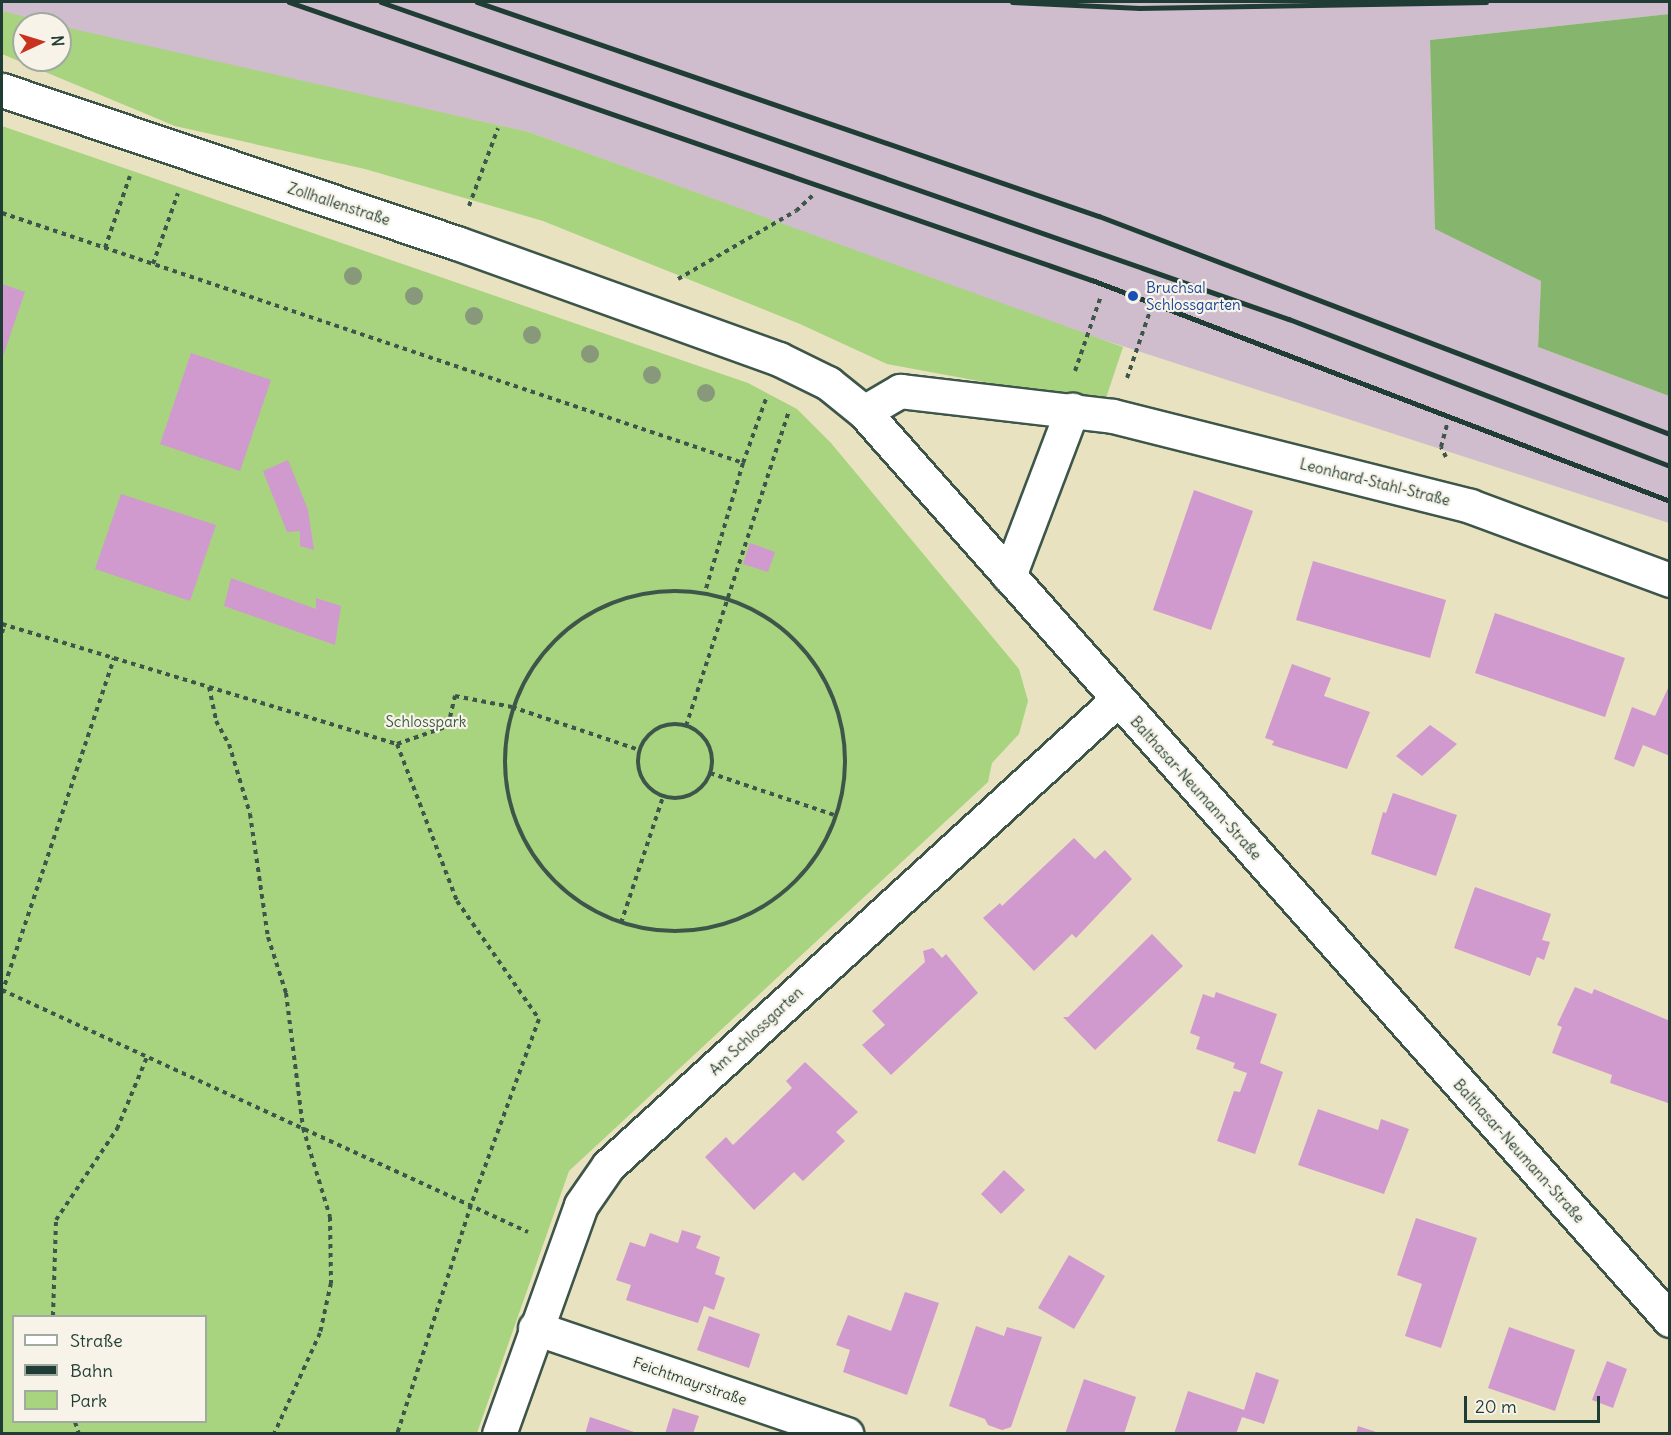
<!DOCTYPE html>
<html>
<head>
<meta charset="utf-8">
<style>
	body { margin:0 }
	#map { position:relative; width:1671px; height:1435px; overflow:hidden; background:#e8e2c0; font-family:Delius,sans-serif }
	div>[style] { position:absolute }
	.industrial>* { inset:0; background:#cfbdce }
	.green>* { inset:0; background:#a8d37f }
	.forest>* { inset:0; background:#86b56e }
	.building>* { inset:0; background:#d19ace }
	.path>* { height:4px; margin-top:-2px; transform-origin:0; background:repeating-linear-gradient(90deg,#3d5649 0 4.5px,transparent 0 9px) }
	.path>.ring { margin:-2px; padding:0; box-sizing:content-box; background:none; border:4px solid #3d5649; border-radius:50% }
	.roads { filter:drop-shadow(2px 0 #3d5649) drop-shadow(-2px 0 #3d5649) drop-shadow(0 2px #3d5649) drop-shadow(0 -2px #3d5649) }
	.street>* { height:33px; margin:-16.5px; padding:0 16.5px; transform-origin:16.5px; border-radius:16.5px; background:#fff }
	.secondary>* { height:33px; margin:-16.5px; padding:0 16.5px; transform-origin:16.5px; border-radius:16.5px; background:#fff }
	.rail>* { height:4.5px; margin:-2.25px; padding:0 2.25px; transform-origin:2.25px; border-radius:2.25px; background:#1f3d34 }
	.trees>* { width:18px; height:18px; margin:-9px; border-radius:50%; background:#88987b }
	.dots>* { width:16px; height:16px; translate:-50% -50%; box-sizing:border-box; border:3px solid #f7f3e8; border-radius:50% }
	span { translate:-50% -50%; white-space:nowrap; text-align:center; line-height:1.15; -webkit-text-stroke:4.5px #f7f3e8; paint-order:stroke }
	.street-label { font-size:15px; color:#1f3d34 }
	.transit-label { font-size:15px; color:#164399 }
	.left { translate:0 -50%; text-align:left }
	.park-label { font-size:15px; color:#3a5b43 }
	.frame { position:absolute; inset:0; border:3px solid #1f3d34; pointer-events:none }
	.legend { position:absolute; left:12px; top:1315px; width:195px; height:108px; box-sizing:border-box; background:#f7f3e8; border:2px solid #a1aaa0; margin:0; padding:8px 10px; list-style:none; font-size:18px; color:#1f3d34 }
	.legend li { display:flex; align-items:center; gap:12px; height:30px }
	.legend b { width:30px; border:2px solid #a1aaa0 }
	.north { position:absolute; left:12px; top:12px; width:60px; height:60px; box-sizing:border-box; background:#f7f3e8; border:2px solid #a1aaa0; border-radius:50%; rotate:86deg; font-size:16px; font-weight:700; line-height:24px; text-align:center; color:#1f3d34 }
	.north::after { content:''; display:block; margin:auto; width:21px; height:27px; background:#c8321e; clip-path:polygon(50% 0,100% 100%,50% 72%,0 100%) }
	.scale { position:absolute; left:1464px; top:1396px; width:136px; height:27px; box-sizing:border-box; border:3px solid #1f3d34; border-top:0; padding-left:8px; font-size:18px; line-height:21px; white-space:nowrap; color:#1f3d34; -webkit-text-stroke:4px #f7f3e8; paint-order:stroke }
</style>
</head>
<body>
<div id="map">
	<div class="industrial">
		<i style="clip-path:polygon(2px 2px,1669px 2px,1669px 14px,1430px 40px,1436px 229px,1541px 281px,1538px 347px,1669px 396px,1669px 523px,1076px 331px,529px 132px,60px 29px,60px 24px,38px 24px,2px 14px)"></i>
	</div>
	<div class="green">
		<i style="clip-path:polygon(2px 11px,53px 24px,24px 24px,24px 60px,60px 60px,60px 26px,529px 132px,1123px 347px,1104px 404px,887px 364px,800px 324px,543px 221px,365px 169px,175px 126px,2px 54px)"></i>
		<i style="clip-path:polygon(evenodd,2px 126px,748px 383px,797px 409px,831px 443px,1019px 669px,1028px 701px,1019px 734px,992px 763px,988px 782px,569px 1171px,477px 1433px,2px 1433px,2px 126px,14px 1316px,206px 1316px,206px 1422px,14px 1422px,14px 1316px)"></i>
	</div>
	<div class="forest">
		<i style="clip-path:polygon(1669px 14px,1670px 14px,1669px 396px,1538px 347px,1541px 281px,1435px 229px,1430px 40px)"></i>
	</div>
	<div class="building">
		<i style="clip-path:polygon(2px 284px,25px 292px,2px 359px)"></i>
		<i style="clip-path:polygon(191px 353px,271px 380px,240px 471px,160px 444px)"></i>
		<i style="clip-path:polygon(288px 460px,308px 510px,314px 550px,300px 546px,300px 531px,287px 532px,263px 471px)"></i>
		<i style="clip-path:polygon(1194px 490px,1253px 511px,1211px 630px,1153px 610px)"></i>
		<i style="clip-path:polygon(121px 494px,216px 525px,190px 601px,95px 569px)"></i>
		<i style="clip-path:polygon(750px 543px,775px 552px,768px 572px,743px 564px)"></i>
		<i style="clip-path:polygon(1313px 561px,1446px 600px,1430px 658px,1296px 620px)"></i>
		<i style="clip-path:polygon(231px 578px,316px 609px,316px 598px,341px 606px,335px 645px,224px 606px)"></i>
		<i style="clip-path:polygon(1495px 613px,1625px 658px,1605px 717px,1475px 673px)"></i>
		<i style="clip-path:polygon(1292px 664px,1331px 678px,1324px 696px,1370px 712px,1347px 769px,1272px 745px,1274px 741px,1265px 738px)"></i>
		<i style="clip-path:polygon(1670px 684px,1670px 756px,1643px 745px,1634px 767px,1614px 759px,1632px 707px,1655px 716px)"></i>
		<i style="clip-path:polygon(1430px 725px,1457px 744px,1422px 776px,1396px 756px)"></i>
		<i style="clip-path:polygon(1393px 793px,1457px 815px,1436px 876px,1371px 854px,1383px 812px,1386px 813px)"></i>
		<i style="clip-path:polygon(1074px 838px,1095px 859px,1105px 850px,1132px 879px,1076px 938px,1072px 934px,1034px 971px,983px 918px,1000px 903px,1002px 906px)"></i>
		<i style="clip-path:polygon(1475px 887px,1551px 914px,1542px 940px,1550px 942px,1544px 960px,1537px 957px,1530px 976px,1454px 948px)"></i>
		<i style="clip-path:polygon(1152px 934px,1183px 966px,1095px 1050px,1063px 1017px,1068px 1017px)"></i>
		<i style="clip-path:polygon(933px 948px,942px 958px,946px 954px,978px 993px,891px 1075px,862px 1045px,885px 1025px,872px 1011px,925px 962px,923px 951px)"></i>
		<i style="clip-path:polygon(1575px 987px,1592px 994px,1594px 989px,1670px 1021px,1668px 1103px,1610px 1083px,1612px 1075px,1552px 1053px,1562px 1027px,1557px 1025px)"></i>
		<i style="clip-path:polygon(1216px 992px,1277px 1014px,1260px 1063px,1283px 1072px,1255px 1154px,1217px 1141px,1234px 1091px,1240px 1092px,1247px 1073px,1233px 1068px,1235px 1063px,1196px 1049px,1200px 1037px,1190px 1033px,1203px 994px,1214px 998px)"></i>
		<i style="clip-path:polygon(805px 1062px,858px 1112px,836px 1132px,845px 1141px,803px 1181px,794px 1172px,754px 1210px,705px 1157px,726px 1137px,733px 1145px,792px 1088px,786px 1081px)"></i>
		<i style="clip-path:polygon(1318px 1109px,1378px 1130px,1381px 1119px,1409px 1129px,1384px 1194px,1298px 1165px)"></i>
		<i style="clip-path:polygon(1004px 1170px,1025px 1190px,1001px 1214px,981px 1194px)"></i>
		<i style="clip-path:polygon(1416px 1218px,1477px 1238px,1441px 1348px,1405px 1336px,1422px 1284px,1397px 1275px)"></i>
		<i style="clip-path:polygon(682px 1230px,701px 1236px,696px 1248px,720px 1257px,715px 1274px,725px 1278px,714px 1310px,704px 1306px,698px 1323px,626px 1300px,631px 1285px,616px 1280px,630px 1242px,645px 1247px,650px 1233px,678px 1243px)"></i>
		<i style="clip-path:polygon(1069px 1255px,1105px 1276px,1074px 1329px,1038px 1308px)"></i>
		<i style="clip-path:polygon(905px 1292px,939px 1303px,907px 1395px,843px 1372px,850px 1350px,836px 1345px,848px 1315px,891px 1331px)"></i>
		<i style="clip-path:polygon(709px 1316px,760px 1334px,749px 1368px,697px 1350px)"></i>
		<i style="clip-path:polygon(976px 1326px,1004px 1336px,1007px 1327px,1042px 1337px,1011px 1427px,1002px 1430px,988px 1425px,985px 1419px,949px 1406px)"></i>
		<i style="clip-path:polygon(1509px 1327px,1575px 1350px,1555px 1411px,1488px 1388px)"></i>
		<i style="clip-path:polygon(1607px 1361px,1627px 1369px,1613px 1408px,1592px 1400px)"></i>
		<i style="clip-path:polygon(1256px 1372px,1279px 1380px,1264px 1424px,1242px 1417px,1236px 1434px,1174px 1434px,1188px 1391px,1244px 1410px)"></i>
		<i style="clip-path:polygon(1084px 1379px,1136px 1397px,1124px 1434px,1065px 1434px)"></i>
		<i style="clip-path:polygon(673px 1408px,699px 1416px,693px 1434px,665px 1434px)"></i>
		<i style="clip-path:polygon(590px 1417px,637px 1433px,637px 1434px,585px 1434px)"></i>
		<i style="clip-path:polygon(1358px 1426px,1379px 1433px,1379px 1434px,1356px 1434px)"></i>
	</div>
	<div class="path">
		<i style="left:469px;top:206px;width:83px;rotate:-69.6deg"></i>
		<i style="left:2px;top:213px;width:782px;rotate:18.64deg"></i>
		<i style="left:743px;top:463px;width:134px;rotate:106.4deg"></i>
		<i style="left:105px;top:248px;width:76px;rotate:-70.9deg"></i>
		<i style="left:153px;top:264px;width:75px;rotate:-70.6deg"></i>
		<i style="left:678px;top:279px;width:136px;rotate:-30deg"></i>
		<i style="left:796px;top:211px;width:23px;rotate:-43deg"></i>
		<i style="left:1075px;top:371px;width:79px;rotate:-70.9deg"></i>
		<i style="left:1127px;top:378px;width:68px;rotate:-71deg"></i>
		<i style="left:1446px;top:457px;width:11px;rotate:-117deg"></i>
		<i style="left:1441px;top:447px;width:24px;rotate:-75deg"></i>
		<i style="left:743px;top:463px;width:71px;rotate:-70.3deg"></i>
		<i class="ring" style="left:505px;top:591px;width:336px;height:336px"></i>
		<i style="left:2px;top:624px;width:216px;rotate:16.9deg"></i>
		<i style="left:209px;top:687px;width:35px;rotate:78deg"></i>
		<i style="left:216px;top:721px;width:26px;rotate:61deg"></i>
		<i style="left:229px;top:744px;width:73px;rotate:73.3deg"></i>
		<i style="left:250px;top:814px;width:124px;rotate:81.7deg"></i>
		<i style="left:268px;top:937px;width:59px;rotate:72.2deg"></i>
		<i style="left:286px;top:993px;width:136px;rotate:82.8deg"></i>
		<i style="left:303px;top:1128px;width:93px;rotate:73.1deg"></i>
		<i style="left:330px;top:1217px;width:66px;rotate:89.1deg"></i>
		<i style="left:331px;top:1283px;width:51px;rotate:102.4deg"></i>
		<i style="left:320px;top:1333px;width:111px;rotate:114.5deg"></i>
		<i style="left:2px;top:633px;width:8px;rotate:-76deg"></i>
		<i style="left:209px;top:687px;width:196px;rotate:16.9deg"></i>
		<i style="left:397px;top:744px;width:168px;rotate:69.1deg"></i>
		<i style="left:457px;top:901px;width:144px;rotate:55.2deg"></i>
		<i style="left:539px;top:1019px;width:198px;rotate:110.1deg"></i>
		<i style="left:471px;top:1205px;width:241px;rotate:107.9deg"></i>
		<i class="ring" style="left:638px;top:724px;width:70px;height:70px"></i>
		<i style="left:686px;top:726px;width:332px;rotate:-71.9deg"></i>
		<i style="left:397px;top:744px;width:54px;rotate:-19.4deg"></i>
		<i style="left:448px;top:726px;width:31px;rotate:-77deg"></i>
		<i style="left:455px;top:696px;width:58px;rotate:10.9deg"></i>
		<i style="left:512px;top:707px;width:134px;rotate:18.7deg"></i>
		<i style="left:710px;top:773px;width:134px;rotate:18.7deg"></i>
		<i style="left:621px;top:923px;width:133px;rotate:-71.6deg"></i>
		<i style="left:2px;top:990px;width:579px;rotate:24.71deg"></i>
		<i style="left:2px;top:993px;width:353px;rotate:-71.5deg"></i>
		<i style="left:53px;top:1316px;width:96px;rotate:-88.2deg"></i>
		<i style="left:56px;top:1220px;width:110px;rotate:-56.2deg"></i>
		<i style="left:117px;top:1129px;width:78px;rotate:-67.4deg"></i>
		<i style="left:75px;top:1422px;width:13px;rotate:72deg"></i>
	</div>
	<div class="roads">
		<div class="street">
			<i style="left:864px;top:412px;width:42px;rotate:-30.3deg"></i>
			<i style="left:900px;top:391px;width:214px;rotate:6.7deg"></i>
			<i style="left:1113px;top:416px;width:368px;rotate:14.1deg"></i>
			<i style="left:1470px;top:506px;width:213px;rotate:20.3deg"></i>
			<i style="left:1009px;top:576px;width:178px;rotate:-69.2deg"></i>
			<i style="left:535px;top:1328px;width:329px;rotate:18.8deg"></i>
			<i style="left:499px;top:1434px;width:243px;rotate:-70.3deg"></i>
			<i style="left:581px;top:1205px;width:47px;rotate:-55.3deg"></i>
			<i style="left:608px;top:1166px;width:690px;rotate:-42.47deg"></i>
		</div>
		<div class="secondary">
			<i style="left:2px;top:90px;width:480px;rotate:18.6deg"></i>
			<i style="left:457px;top:243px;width:342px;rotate:19.8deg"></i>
			<i style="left:779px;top:359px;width:55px;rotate:26.1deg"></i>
			<i style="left:828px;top:383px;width:46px;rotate:38.9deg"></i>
			<i style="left:864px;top:412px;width:1214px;rotate:48.41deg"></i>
		</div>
	</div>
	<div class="rail">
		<i style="left:289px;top:2px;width:850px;rotate:19.1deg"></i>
		<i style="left:1092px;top:280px;width:619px;rotate:20.92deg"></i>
		<i style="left:381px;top:2px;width:962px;rotate:19.25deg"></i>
		<i style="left:1289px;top:319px;width:408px;rotate:21.1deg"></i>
		<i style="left:477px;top:2px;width:658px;rotate:18.99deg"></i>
		<i style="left:1099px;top:216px;width:611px;rotate:20.9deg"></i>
		<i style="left:1012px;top:2px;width:128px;rotate:2.7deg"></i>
		<i style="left:1140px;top:8px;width:346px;rotate:-1deg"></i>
	</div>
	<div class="trees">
		<i style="left:353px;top:276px"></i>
		<i style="left:414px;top:296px"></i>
		<i style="left:474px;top:316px"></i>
		<i style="left:532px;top:335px"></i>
		<i style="left:590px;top:354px"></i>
		<i style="left:652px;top:375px"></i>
		<i style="left:706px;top:393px"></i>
	</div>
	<div class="dots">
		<i style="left:1133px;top:296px;background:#1a4fb4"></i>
	</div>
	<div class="street-label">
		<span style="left:339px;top:204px;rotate:18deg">Zollhallenstraße</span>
		<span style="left:1375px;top:482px;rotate:14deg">Leonhard-Stahl-Straße</span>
		<span style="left:1196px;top:788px;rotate:48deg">Balthasar-Neumann-Straße</span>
		<span style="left:756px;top:1031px;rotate:-43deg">Am Schlossgarten</span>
		<span style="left:1519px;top:1151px;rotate:48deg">Balthasar-Neumann-Straße</span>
		<span style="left:690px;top:1381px;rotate:19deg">Feichtmayrstraße</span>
	</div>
	<div class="transit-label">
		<span class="left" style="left:1146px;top:296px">Bruchsal<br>Schlossgarten</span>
	</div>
	<div class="park-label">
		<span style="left:426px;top:722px">Schlosspark</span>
	</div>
	<div class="frame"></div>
	<ul class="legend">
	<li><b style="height:8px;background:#fff"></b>Straße</li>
	<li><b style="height:8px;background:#1f3d34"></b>Bahn</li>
	<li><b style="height:16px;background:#a8d37f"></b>Park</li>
	</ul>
	<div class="north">N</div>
	<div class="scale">20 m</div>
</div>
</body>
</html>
